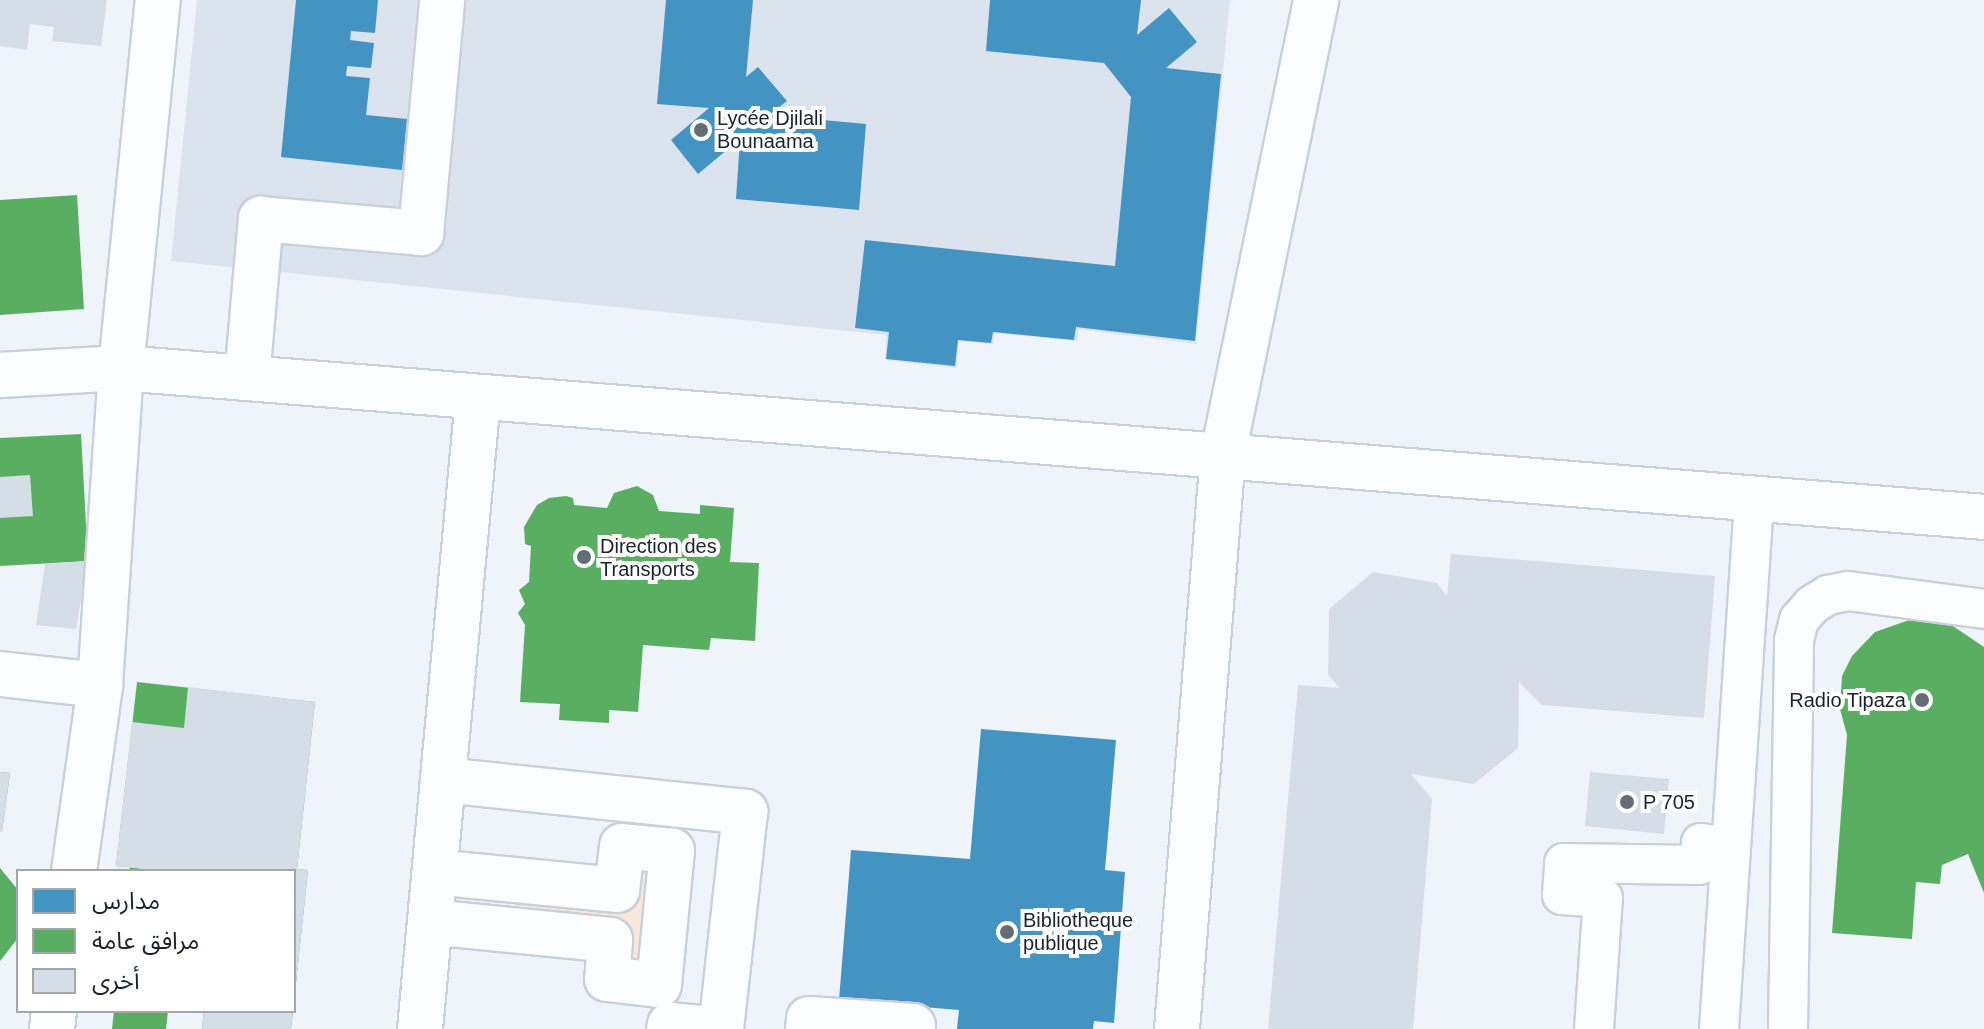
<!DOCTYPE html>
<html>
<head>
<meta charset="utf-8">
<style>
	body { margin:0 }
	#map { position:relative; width:1984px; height:1029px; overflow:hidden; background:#eef4fa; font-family:Helvetica,"Noto Sans Arabic",sans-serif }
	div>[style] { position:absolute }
	.built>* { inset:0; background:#dbe4ee }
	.green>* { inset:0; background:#f7e7dd }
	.schools>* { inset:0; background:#4393c3 }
	.public>* { inset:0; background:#5aae61 }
	.building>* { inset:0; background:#d5dde7 }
	.roads { filter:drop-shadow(2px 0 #cad0d8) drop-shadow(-2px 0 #cad0d8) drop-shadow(0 2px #cad0d8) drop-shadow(0 -2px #cad0d8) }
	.lane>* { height:38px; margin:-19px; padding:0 19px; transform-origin:19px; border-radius:19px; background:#fcfdfe }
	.street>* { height:44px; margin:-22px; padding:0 22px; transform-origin:22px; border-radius:22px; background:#fcfdfe }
	.dots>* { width:22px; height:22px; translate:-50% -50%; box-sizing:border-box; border:4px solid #fff; border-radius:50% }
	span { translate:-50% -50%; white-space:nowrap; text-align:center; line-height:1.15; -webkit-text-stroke:8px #fff; paint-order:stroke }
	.poi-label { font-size:20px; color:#1a232c }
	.left { translate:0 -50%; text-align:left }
	.right { translate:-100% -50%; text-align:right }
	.legend { position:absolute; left:16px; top:869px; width:280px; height:144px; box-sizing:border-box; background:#fff; border:2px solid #a3a7ab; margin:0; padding:10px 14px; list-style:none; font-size:24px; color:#1a232c }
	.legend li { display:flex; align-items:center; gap:16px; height:40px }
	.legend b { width:40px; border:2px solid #a3a7ab }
</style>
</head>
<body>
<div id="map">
	<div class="built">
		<i style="clip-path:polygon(197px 0,1230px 0,1196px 344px,1079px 329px,1077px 341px,995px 333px,993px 344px,959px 341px,957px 368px,885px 360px,886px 335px,171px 261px)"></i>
	</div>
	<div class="green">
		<i style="clip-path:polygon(634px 862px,657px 864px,646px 970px,515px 917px,517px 896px,629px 908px)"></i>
	</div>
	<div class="schools">
		<i style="clip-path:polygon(296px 0,378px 0,375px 33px,351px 31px,350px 40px,374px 43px,371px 68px,347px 66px,346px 76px,370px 78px,366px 115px,407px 119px,402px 170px,281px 157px)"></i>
		<i style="clip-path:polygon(666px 0,753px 0,746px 77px,758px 67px,787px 101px,769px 115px,866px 124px,859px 210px,736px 199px,740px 139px,698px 174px,671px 140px,709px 108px,657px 104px)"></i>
		<i style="clip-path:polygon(990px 0,1141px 0,1137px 35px,1169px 8px,1197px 42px,1166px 68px,1221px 74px,1195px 341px,1076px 327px,1074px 340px,993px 332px,991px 343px,958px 340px,955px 366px,886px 359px,889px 332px,855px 328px,865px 240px,1115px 266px,1131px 97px,1104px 63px,986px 51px)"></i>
		<i style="clip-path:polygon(981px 729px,1116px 740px,1105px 870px,1125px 872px,1114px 1023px,1094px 1021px,1093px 1029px,957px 1029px,959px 1010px,839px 1000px,851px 850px,970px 859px)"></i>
	</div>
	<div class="public">
		<i style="clip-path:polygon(77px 195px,84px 309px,0 315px,0 200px)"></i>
		<i style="clip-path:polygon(81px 434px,88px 561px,0 566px,0 438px)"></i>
		<i style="clip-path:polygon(637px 486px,653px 495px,659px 511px,700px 514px,700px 505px,734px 508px,730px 562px,759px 563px,755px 641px,711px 638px,709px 650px,643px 645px,638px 712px,609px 710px,609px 723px,559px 720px,560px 704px,520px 702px,525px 625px,518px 613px,525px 604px,519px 590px,529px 582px,531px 546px,525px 544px,524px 527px,537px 505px,549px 498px,566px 496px,573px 498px,574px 505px,607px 508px,614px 493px)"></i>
		<i style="clip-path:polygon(1915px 618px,1947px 622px,1984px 647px,1984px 893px,1968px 854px,1942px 865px,1940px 884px,1916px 882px,1912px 939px,1832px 933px,1847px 735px,1840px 709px,1842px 676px,1852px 656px,1875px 632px)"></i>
		<i style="clip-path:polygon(137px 682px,315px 702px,297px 869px,308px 870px,296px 983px,294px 871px,129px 871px,130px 867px,116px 866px)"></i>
		<i style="clip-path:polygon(0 772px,10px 773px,2px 832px,0 832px)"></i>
		<i style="clip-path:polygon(0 868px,18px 890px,18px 938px,0 961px)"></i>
		<i style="clip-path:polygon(114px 1011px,168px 1011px,166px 1029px,112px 1029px)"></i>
		<i style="clip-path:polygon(204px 1011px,293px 1011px,291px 1029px,202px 1029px)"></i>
	</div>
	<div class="building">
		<i style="clip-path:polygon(0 0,107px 0,101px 46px,52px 41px,54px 27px,30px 24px,27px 50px,0 46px)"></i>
		<i style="clip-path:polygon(30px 475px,33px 516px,0 518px,0 477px)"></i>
		<i style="clip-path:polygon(1451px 554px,1715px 576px,1704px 718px,1542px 705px,1519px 682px,1518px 748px,1474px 784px,1411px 774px,1432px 799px,1413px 1029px,1268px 1029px,1298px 685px,1340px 688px,1328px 675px,1329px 609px,1373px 572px,1437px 583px,1447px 596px)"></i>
		<i style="clip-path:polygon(88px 561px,76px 629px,36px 625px,45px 564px)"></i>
		<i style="clip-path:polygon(188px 687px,315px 702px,297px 869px,308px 870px,296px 983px,294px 871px,159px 871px,116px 866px,132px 722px,184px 728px)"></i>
		<i style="clip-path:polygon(0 772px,10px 773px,2px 832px,0 832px)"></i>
		<i style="clip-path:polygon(1590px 772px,1669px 779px,1664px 834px,1585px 826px)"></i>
		<i style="clip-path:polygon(204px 1011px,293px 1011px,291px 1029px,202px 1029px)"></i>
	</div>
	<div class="roads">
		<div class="lane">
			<i style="left:1594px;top:1029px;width:131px;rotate:-86.1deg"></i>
			<i style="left:1603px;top:898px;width:41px;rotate:-175.8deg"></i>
			<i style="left:1562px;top:895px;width:32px;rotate:-86deg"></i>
			<i style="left:1564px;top:863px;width:135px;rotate:0.8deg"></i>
			<i style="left:1699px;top:865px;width:22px;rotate:-85deg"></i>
			<i style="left:1701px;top:843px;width:30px;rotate:8deg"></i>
			<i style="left:1719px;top:1029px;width:528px;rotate:-86.2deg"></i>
			<i style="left:1788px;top:1029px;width:389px;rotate:-89.1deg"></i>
			<i style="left:1794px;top:640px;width:21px;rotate:-76deg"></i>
			<i style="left:1799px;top:620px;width:20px;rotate:-49deg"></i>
			<i style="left:1812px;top:605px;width:19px;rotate:-32deg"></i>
			<i style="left:1828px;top:595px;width:20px;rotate:-11deg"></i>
			<i style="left:1848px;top:591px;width:137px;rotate:7.5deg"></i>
		</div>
		<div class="street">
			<i style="left:0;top:375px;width:121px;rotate:-3.3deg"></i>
			<i style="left:121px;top:368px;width:1869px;rotate:4.57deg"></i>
			<i style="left:247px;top:378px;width:160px;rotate:-85deg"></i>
			<i style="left:261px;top:219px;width:161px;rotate:5deg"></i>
			<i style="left:421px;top:233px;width:234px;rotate:-84.8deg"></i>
			<i style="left:0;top:674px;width:101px;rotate:6.3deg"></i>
			<i style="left:443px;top:780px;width:304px;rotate:6deg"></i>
			<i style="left:745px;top:812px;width:218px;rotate:96.3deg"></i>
			<i style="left:74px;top:871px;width:188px;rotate:-82deg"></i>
			<i style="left:100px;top:685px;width:318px;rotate:-86.2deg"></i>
			<i style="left:121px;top:368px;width:370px;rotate:-84.3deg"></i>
			<i style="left:430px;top:922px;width:181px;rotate:5.7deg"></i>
			<i style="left:610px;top:940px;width:39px;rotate:94deg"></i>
			<i style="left:607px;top:979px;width:52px;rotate:6.6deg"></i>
			<i style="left:659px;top:985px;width:135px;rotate:-84.5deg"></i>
			<i style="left:672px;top:851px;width:50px;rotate:-174.3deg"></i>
			<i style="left:622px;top:846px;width:44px;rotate:96.5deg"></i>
			<i style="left:617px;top:890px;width:183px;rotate:-174.4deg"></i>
			<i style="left:52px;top:1029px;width:18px;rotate:-84deg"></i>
			<i style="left:420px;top:1029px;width:634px;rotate:-84.75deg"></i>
			<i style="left:669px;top:1029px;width:4px;rotate:-76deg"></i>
			<i style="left:670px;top:1025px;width:40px;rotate:5.7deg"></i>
			<i style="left:808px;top:1029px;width:10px;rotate:-84deg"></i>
			<i style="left:809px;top:1019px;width:104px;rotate:3.9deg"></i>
			<i style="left:913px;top:1026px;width:3px;rotate:90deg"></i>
			<i style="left:1177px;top:1029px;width:577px;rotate:-85.43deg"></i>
			<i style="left:1223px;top:454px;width:463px;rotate:-78.4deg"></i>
		</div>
	</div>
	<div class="dots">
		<i style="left:701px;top:130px;background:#646c74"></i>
		<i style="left:584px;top:557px;background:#646c74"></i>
		<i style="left:1922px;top:700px;background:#646c74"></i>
		<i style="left:1627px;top:802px;background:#646c74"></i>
		<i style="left:1007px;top:932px;background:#646c74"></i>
	</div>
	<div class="poi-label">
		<span class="left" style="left:717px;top:130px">Lycée Djilali<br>Bounaama</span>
		<span class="left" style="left:600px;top:558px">Direction des<br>Transports</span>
		<span class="right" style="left:1906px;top:700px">Radio Tipaza</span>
		<span class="left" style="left:1643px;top:802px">P 705</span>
		<span class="left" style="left:1023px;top:932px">Bibliotheque<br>publique</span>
	</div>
	<ul class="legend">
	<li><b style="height:22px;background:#4393c3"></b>مدارس</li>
	<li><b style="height:22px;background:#5aae61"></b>مرافق عامة</li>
	<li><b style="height:22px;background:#d5dde7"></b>أخرى</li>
	</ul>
</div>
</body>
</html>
